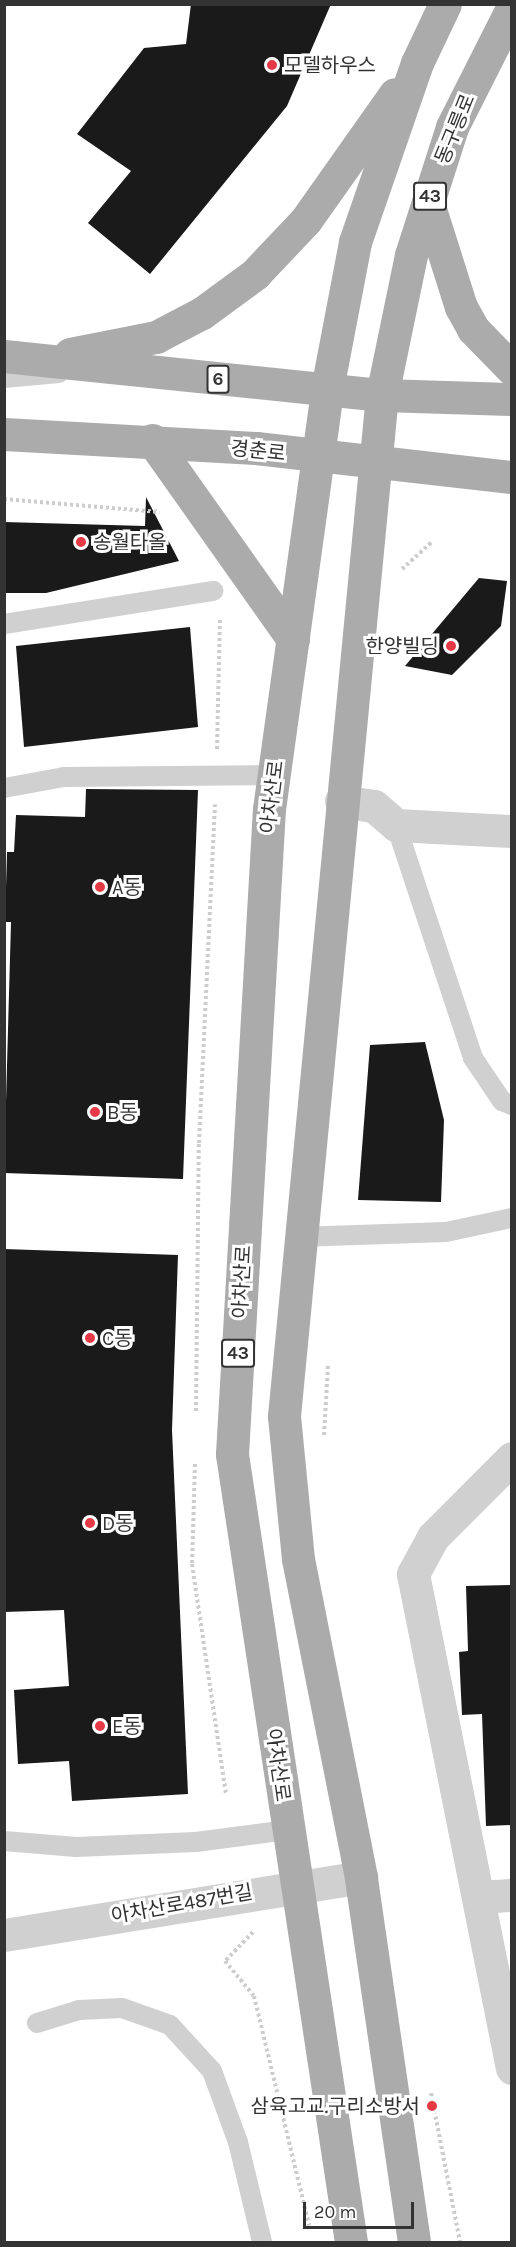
<!DOCTYPE html>
<html>
<head>
<meta charset="utf-8">
<style>
	body { margin:0 }
	#map { position:relative; width:516px; height:2247px; overflow:hidden; background:#fff; font-family:Karla,"Noto Sans KR",sans-serif }
	div>[style] { position:absolute }
	.building>* { inset:0; background:#1a1a1a }
	.path>* { height:4px; margin-top:-2px; transform-origin:0; background:repeating-linear-gradient(90deg,#cdcdcd 0 3px,transparent 0 6px) }
	.service>* { height:20px; margin:-10px; padding:0 10px; transform-origin:10px; border-radius:10px; background:#d0d0d0 }
	.minor>* { height:33px; margin:-16.5px; padding:0 16.5px; transform-origin:16.5px; border-radius:16.5px; background:#d0d0d0 }
	.primary>* { height:33px; margin:-16.5px; padding:0 16.5px; transform-origin:16.5px; border-radius:16.5px; background:#ababab }
	.dots>* { width:16px; height:16px; translate:-50% -50%; box-sizing:border-box; border:3px solid #fff; border-radius:50% }
	span { translate:-50% -50%; white-space:nowrap; text-align:center; line-height:1.15; -webkit-text-stroke:6px #fff; paint-order:stroke }
	.shield-label span { padding:2px 4px; background:#fff; border:2px solid; border-radius:4px; -webkit-text-stroke-width:0 }
	.shield-label { font-size:18px; color:#333; font-weight:700 }
	.poi-label { font-size:20px; color:#333 }
	.left { translate:0 -50%; text-align:left }
	.right { translate:-100% -50%; text-align:right }
	.street-label { font-size:20px; color:#333 }
	.frame { position:absolute; inset:0; border:6px solid #333; pointer-events:none }
	.scale { position:absolute; left:303px; top:2202px; width:111px; height:27px; box-sizing:border-box; border:3px solid #333; border-top:0; padding-left:8px; font-size:18px; line-height:21px; white-space:nowrap; color:#333; -webkit-text-stroke:4px #fff; paint-order:stroke }
</style>
</head>
<body>
<div id="map">
	<div class="building">
		<i style="clip-path:polygon(191px 4px,331px 4px,287px 106px,150px 274px,88px 223px,131px 171px,77px 134px,144px 48px,186px 44px)"></i>
		<i style="clip-path:polygon(146px 497px,179px 561px,46px 593px,4px 593px,4px 522px,145px 526px)"></i>
		<i style="clip-path:polygon(479px 578px,507px 581px,501px 626px,452px 675px,405px 666px)"></i>
		<i style="clip-path:polygon(190px 627px,198px 727px,24px 747px,16px 646px)"></i>
		<i style="clip-path:polygon(86px 789px,198px 790px,183px 1179px,4px 1173px,11px 922px,5px 922px,7px 852px,14px 852px,16px 815px,85px 817px)"></i>
		<i style="clip-path:polygon(425px 1042px,444px 1120px,441px 1202px,358px 1200px,370px 1045px)"></i>
		<i style="clip-path:polygon(4px 1249px,178px 1255px,172px 1430px,188px 1794px,72px 1801px,69px 1761px,18px 1764px,14px 1690px,69px 1686px,64px 1610px,4px 1612px)"></i>
		<i style="clip-path:polygon(512px 1585px,512px 1825px,486px 1826px,482px 1714px,462px 1715px,459px 1652px,468px 1651px,466px 1586px)"></i>
	</div>
	<div class="path">
		<i style="left:4px;top:499px;width:156px;rotate:4.8deg"></i>
		<i style="left:402px;top:569px;width:42px;rotate:-42.1deg"></i>
		<i style="left:217px;top:749px;width:131px;rotate:-88.7deg"></i>
		<i style="left:196px;top:1411px;width:268px;rotate:-89.4deg"></i>
		<i style="left:199px;top:1143px;width:339px;rotate:-87.3deg"></i>
		<i style="left:324px;top:1435px;width:70px;rotate:-86.7deg"></i>
		<i style="left:195px;top:1464px;width:100px;rotate:91.7deg"></i>
		<i style="left:192px;top:1564px;width:232px;rotate:81.6deg"></i>
		<i style="left:253px;top:1932px;width:40px;rotate:134deg"></i>
		<i style="left:225px;top:1961px;width:45px;rotate:50.4deg"></i>
		<i style="left:254px;top:1996px;width:236px;rotate:76.5deg"></i>
		<i style="left:431px;top:2093px;width:152px;rotate:79deg"></i>
	</div>
	<div class="service">
		<i style="left:4px;top:378px;width:55px;rotate:-5.2deg"></i>
		<i style="left:4px;top:624px;width:212px;rotate:-9deg"></i>
		<i style="left:4px;top:788px;width:61px;rotate:-10.4deg"></i>
		<i style="left:64px;top:777px;width:210px;rotate:-0.5deg"></i>
		<i style="left:396px;top:825px;width:245px;rotate:71.7deg"></i>
		<i style="left:473px;top:1058px;width:52px;rotate:56deg"></i>
		<i style="left:502px;top:1101px;width:11px;rotate:22deg"></i>
		<i style="left:297px;top:1237px;width:149px;rotate:-1.9deg"></i>
		<i style="left:446px;top:1232px;width:67px;rotate:-12deg"></i>
		<i style="left:4px;top:1841px;width:72px;rotate:4.8deg"></i>
		<i style="left:76px;top:1847px;width:120px;rotate:-2.4deg"></i>
		<i style="left:196px;top:1842px;width:92px;rotate:-7.5deg"></i>
		<i style="left:37px;top:2023px;width:44px;rotate:-17.2deg"></i>
		<i style="left:79px;top:2010px;width:43px;rotate:-2.7deg"></i>
		<i style="left:122px;top:2008px;width:51px;rotate:19.5deg"></i>
		<i style="left:170px;top:2025px;width:62px;rotate:47.6deg"></i>
		<i style="left:212px;top:2071px;width:76px;rotate:69.9deg"></i>
		<i style="left:238px;top:2142px;width:103px;rotate:76.5deg"></i>
	</div>
	<div class="minor">
		<i style="left:341px;top:801px;width:33px;rotate:9deg"></i>
		<i style="left:374px;top:806px;width:29px;rotate:41deg"></i>
		<i style="left:396px;top:825px;width:116px;rotate:3deg"></i>
		<i style="left:512px;top:1458px;width:112px;rotate:135deg"></i>
		<i style="left:433px;top:1537px;width:42px;rotate:118.4deg"></i>
		<i style="left:413px;top:1574px;width:504px;rotate:78.67deg"></i>
		<i style="left:480px;top:1897px;width:32px;rotate:-4deg"></i>
		<i style="left:4px;top:1935px;width:362px;rotate:-9.2deg"></i>
	</div>
	<div class="primary">
		<i style="left:428px;top:203px;width:109px;rotate:72.4deg"></i>
		<i style="left:461px;top:307px;width:25px;rotate:61deg"></i>
		<i style="left:473px;top:329px;width:56px;rotate:45.7deg"></i>
		<i style="left:70px;top:354px;width:88px;rotate:-11.2deg"></i>
		<i style="left:156px;top:337px;width:52px;rotate:-27.6deg"></i>
		<i style="left:202px;top:313px;width:66px;rotate:-36.3deg"></i>
		<i style="left:255px;top:274px;width:74px;rotate:-46.6deg"></i>
		<i style="left:306px;top:220px;width:154px;rotate:-54.8deg"></i>
		<i style="left:4px;top:356px;width:380px;rotate:5.9deg"></i>
		<i style="left:382px;top:395px;width:130px;rotate:1.8deg"></i>
		<i style="left:4px;top:434px;width:252px;rotate:3.2deg"></i>
		<i style="left:256px;top:448px;width:258px;rotate:6.5deg"></i>
		<i style="left:152px;top:440px;width:244px;rotate:54.7deg"></i>
		<i style="left:351px;top:2242px;width:797px;rotate:-98.59deg"></i>
		<i style="left:232px;top:1454px;width:646px;rotate:-86.72deg"></i>
		<i style="left:269px;top:809px;width:424px;rotate:-82.1deg"></i>
		<i style="left:327px;top:389px;width:150px;rotate:-79.2deg"></i>
		<i style="left:355px;top:242px;width:189px;rotate:-70.9deg"></i>
		<i style="left:417px;top:63px;width:65px;rotate:-64.6deg"></i>
		<i style="left:414px;top:2242px;width:369px;rotate:-98.3deg"></i>
		<i style="left:361px;top:1877px;width:324px;rotate:-101.2deg"></i>
		<i style="left:298px;top:1559px;width:144px;rotate:-95.6deg"></i>
		<i style="left:284px;top:1416px;width:1026px;rotate:-84.52deg"></i>
		<i style="left:382px;top:395px;width:143px;rotate:-78.3deg"></i>
		<i style="left:411px;top:255px;width:134px;rotate:-72.2deg"></i>
		<i style="left:452px;top:127px;width:133px;rotate:-63.2deg"></i>
	</div>
	<div class="dots">
		<i style="left:272px;top:65px;background:#e63946"></i>
		<i style="left:81px;top:542px;background:#e63946"></i>
		<i style="left:451px;top:646px;background:#e63946"></i>
		<i style="left:100px;top:887px;background:#e63946"></i>
		<i style="left:95px;top:1112px;background:#e63946"></i>
		<i style="left:90px;top:1338px;background:#e63946"></i>
		<i style="left:90px;top:1523px;background:#e63946"></i>
		<i style="left:100px;top:1726px;background:#e63946"></i>
		<i style="left:432px;top:2106px;background:#e63946"></i>
	</div>
	<div class="shield-label">
		<span style="left:430px;top:196px">43</span>
		<span style="left:218px;top:379px">6</span>
		<span style="left:238px;top:1353px">43</span>
	</div>
	<div class="poi-label">
		<span class="left" style="left:284px;top:65px">모델하우스</span>
		<span class="left" style="left:93px;top:542px">송월타올</span>
		<span class="right" style="left:439px;top:646px">한양빌딩</span>
		<span class="left" style="left:112px;top:887px">A동</span>
		<span class="left" style="left:107px;top:1112px">B동</span>
		<span class="left" style="left:102px;top:1338px">C동</span>
		<span class="left" style="left:102px;top:1523px">D동</span>
		<span class="left" style="left:112px;top:1726px">E동</span>
		<span class="right" style="left:420px;top:2106px">삼육고교.구리소방서</span>
	</div>
	<div class="street-label">
		<span style="left:455px;top:129px;rotate:-68deg">동구릉로</span>
		<span style="left:258px;top:451px;rotate:6deg">경춘로</span>
		<span style="left:272px;top:797px;rotate:-83deg">아차산로</span>
		<span style="left:242px;top:1282px;rotate:-87deg">아차산로</span>
		<span style="left:278px;top:1765px;rotate:82deg">아차산로</span>
		<span style="left:182px;top:1904px;rotate:-10deg">아차산로487번길</span>
	</div>
	<div class="frame"></div>
	<div class="scale">20 m</div>
</div>
</body>
</html>
